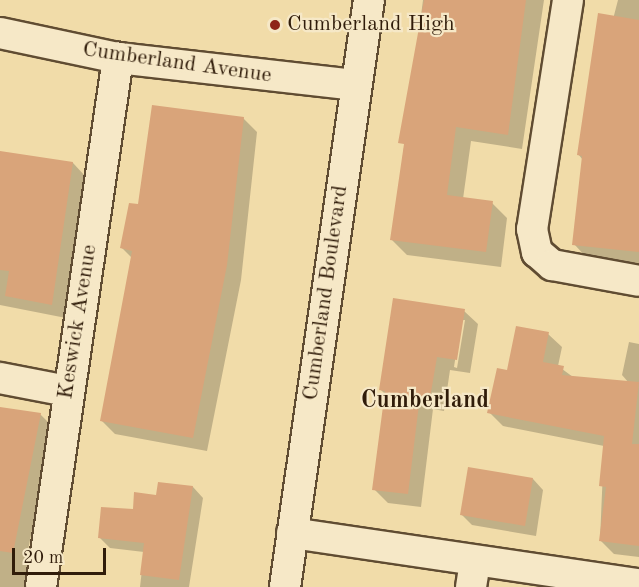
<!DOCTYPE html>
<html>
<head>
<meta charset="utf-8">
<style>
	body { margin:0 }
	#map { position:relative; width:639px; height:587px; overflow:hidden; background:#f1dca9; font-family:"Old Standard TT",serif }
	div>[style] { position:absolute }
	.shadow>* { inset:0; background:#0003 }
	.building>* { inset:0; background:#d9a47a }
	.roads { filter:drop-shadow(2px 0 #604c32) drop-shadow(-2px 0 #604c32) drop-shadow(0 2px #604c32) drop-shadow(0 -2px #604c32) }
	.street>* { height:30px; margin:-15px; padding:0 15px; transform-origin:15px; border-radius:15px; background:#f6e8c7 }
	.dots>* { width:16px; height:16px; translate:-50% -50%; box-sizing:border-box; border:3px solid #f6e8c7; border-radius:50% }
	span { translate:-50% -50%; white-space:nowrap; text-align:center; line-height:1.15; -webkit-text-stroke:4.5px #f6e8c7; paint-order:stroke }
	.poi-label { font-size:22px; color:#301c0a }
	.left { translate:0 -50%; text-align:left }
	.street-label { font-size:22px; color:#301c0a }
	.neighbourhood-label { font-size:24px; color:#301c0a; font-weight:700 }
	.scale { position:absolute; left:12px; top:548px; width:94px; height:27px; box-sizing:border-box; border:3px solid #301c0a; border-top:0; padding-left:8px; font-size:18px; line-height:21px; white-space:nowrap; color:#301c0a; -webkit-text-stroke:4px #f6e8c7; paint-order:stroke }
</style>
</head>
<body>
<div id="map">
	<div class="shadow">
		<i style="clip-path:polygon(423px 0,544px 0,522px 149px,471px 141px,463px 199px,492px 203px,507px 218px,501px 267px,407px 255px,392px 240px)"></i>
		<i style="clip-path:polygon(618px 0,639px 0,639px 263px,587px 258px,574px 244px,583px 160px,578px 154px)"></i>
		<i style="clip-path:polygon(243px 118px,257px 132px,241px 280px,207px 451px,115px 434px,101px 420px,132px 258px,122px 248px)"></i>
		<i style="clip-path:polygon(0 152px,73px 163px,86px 177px,66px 318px,0 305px)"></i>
		<i style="clip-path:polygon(evenodd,464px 311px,478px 324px,470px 373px,450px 370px,444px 411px,433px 409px,421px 507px,388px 503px,374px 489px,386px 395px,380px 389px,464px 311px,461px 320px,465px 320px,457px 368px,454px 367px,461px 320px)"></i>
		<i style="clip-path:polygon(548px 334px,562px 347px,558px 366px,573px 377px,629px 383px,622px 375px,629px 342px,639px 344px,639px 557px,614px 554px,600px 540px,604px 446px,503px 426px,489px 412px,509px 372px)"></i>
		<i style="clip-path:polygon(0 408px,40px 414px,53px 427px,27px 555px,31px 560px,27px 587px,0 587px)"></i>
		<i style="clip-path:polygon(533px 479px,543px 490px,536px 536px,472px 525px,462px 515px)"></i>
		<i style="clip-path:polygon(193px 487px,203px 498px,189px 587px,140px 587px,144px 552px,110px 548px,100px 538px,158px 496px)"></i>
	</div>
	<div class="building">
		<i style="clip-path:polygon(424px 0,526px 0,508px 135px,456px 127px,447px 195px,493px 201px,486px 252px,390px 240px,404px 144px,398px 143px)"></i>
		<i style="clip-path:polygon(598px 13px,639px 20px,639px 252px,572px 245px,582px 156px,577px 155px)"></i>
		<i style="clip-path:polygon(152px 105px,244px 117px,227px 265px,193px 438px,100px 421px,132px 251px,120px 248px,129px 203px,138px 204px)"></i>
		<i style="clip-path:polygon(0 151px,73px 162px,52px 305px,5px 296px,9px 271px,0 270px)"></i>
		<i style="clip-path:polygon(393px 298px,465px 309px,457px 360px,437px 357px,430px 398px,420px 396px,408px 494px,372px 490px,385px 391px,379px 390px)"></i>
		<i style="clip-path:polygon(516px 326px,549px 332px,543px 362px,564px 366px,562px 375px,639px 382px,632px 444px,639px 444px,639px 546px,599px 541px,606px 487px,599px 486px,604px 436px,487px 413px,497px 368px,507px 370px)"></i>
		<i style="clip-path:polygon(0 407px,41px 413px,13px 553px,0 551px)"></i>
		<i style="clip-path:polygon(468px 467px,533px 478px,525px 526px,460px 515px)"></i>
		<i style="clip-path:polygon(158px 482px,193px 486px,179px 580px,140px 575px,144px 543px,98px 538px,101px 507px,133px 509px,134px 492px,156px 495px)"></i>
	</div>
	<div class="roads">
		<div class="street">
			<i style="left:568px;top:0;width:232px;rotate:98.9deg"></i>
			<i style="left:532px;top:229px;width:24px;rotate:78deg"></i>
			<i style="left:537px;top:252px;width:20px;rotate:41deg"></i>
			<i style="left:552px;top:265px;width:88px;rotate:10.4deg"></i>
			<i style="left:0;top:33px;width:121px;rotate:12deg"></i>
			<i style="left:118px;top:58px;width:240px;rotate:6.5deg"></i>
			<i style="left:0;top:378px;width:68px;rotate:11deg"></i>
			<i style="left:292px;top:533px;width:351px;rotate:8.4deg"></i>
			<i style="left:41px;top:587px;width:535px;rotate:-81.72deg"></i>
			<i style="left:285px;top:587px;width:593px;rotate:-81.86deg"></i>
			<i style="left:471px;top:587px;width:24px;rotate:-81deg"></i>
		</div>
	</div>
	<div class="dots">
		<i style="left:275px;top:25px;background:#8f2418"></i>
	</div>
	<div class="poi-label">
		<span class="left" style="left:287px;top:25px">Cumberland High</span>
	</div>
	<div class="street-label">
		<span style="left:177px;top:63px;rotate:8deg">Cumberland Avenue</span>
		<span style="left:326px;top:293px;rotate:-82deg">Cumberland Boulevard</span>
		<span style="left:78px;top:322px;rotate:-81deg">Keswick Avenue</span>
	</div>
	<div class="neighbourhood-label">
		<span style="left:425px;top:402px">Cumberland</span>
	</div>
	<div class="scale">20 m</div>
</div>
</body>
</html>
